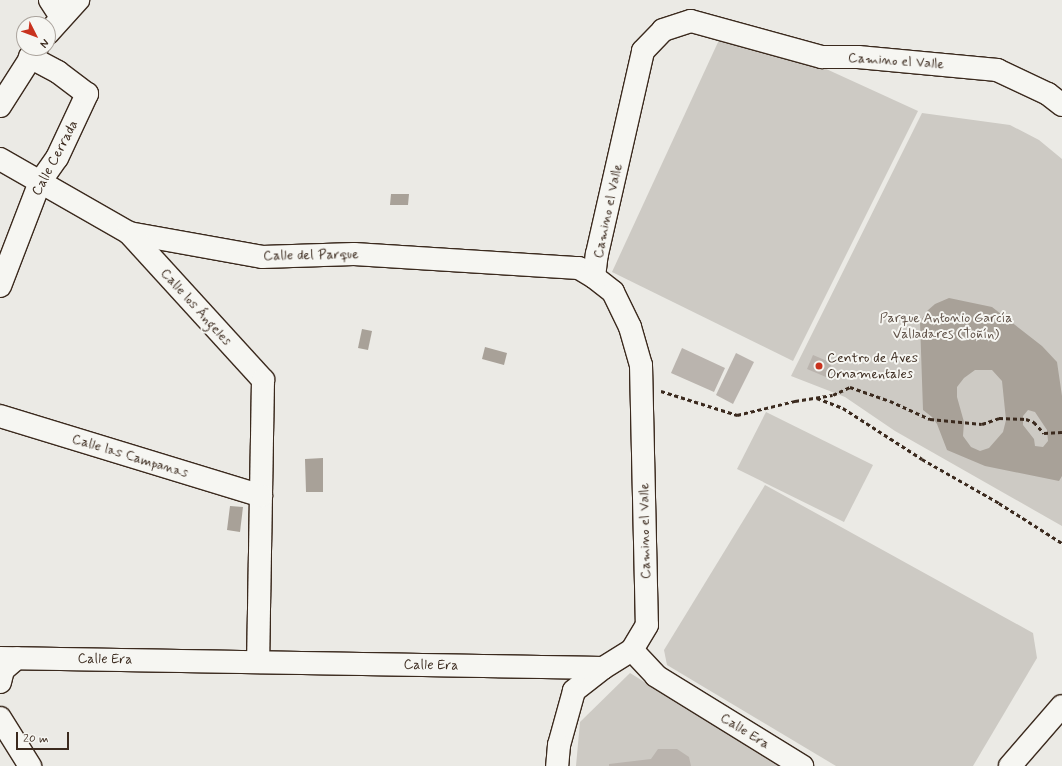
<!DOCTYPE html>
<html>
<head>
<meta charset="utf-8">
<style>
	body { margin:0 }
	#map { position:relative; width:1062px; height:766px; overflow:hidden; background:#ebeae5; font-family:Mynerve,sans-serif }
	div>[style] { position:absolute }
	.green>* { inset:0; background:#cdcac4 }
	.water>* { inset:0; background:#a8a198 }
	.building>* { inset:0; background:#bab4ae }
	.path>* { height:2.5px; margin-top:-1.25px; transform-origin:0; background:repeating-linear-gradient(90deg,#3b2a1e 0 4px,transparent 0 7px) }
	.roads { filter:drop-shadow(1px 0 #3b2a1e) drop-shadow(-1px 0 #3b2a1e) drop-shadow(0 1px #3b2a1e) drop-shadow(0 -1px #3b2a1e) }
	.minor>* { height:22px; margin:-11px; padding:0 11px; transform-origin:11px; border-radius:11px; background:#f6f6f2 }
	.dots>* { width:11px; height:11px; translate:-50% -50%; box-sizing:border-box; border:2px solid #f6f6f2; border-radius:50% }
	span { translate:-50% -50%; white-space:nowrap; text-align:center; line-height:1.15; -webkit-text-stroke:4px #f6f6f2; paint-order:stroke }
	.street-label { font-size:14px; color:#3b2a1e }
	.park-label { font-size:14px; color:#605248 }
	.poi-label { font-size:14px; color:#3b2a1e }
	.left { translate:0 -50%; text-align:left }
	.north { position:absolute; left:16px; top:16px; width:40px; height:40px; box-sizing:border-box; background:#f6f6f2; border:1px solid #aba49d; border-radius:50%; rotate:132deg; font-size:11px; font-weight:700; line-height:16px; text-align:center; color:#3b2a1e }
	.north::after { content:''; display:block; margin:auto; width:14px; height:18px; background:#c8321e; clip-path:polygon(50% 0,100% 100%,50% 72%,0 100%) }
	.scale { position:absolute; left:16px; top:732px; width:53px; height:18px; box-sizing:border-box; border:2px solid #3b2a1e; border-top:0; padding-left:5px; font-size:12px; line-height:14px; white-space:nowrap; color:#3b2a1e; -webkit-text-stroke:3px #f6f6f2; paint-order:stroke }
</style>
</head>
<body>
<div id="map">
	<div class="green">
		<i style="clip-path:polygon(719px 40px,800px 57px,918px 111px,793px 361px,612px 272px)"></i>
		<i style="clip-path:polygon(922px 113px,1010px 125px,1039px 140px,1062px 159px,1062px 526px,895px 431px,845px 397px,791px 376px)"></i>
		<i style="clip-path:polygon(766px 412px,873px 465px,844px 522px,737px 469px)"></i>
		<i style="clip-path:polygon(765px 485px,1033px 633px,1037px 658px,973px 766px,836px 766px,667px 665px,664px 650px)"></i>
		<i style="clip-path:polygon(630px 673px,780px 766px,576px 766px,580px 722px)"></i>
	</div>
	<div class="water">
		<i style="clip-path:polygon(391px 194px,409px 194px,408px 205px,390px 205px)"></i>
		<i style="clip-path:polygon(evenodd,949px 298px,992px 307px,1042px 346px,1057px 362px,1062px 396px,1062px 476px,1059px 481px,985px 466px,947px 450px,937px 424px,932px 417px,923px 410px,920px 322px,927px 311px,935px 304px,949px 298px,975px 370px,992px 370px,1002px 381px,1006px 420px,1003px 432px,989px 448px,980px 451px,971px 447px,963px 436px,964px 422px,957px 397px,957px 387px,964px 378px,975px 370px,949px 298px,1028px 410px,1035px 412px,1047px 430px,1048px 441px,1043px 447px,1035px 446px,1034px 439px,1023px 425px,1023px 416px,1028px 410px)"></i>
		<i style="clip-path:polygon(362px 329px,372px 331px,368px 350px,358px 348px)"></i>
		<i style="clip-path:polygon(485px 347px,507px 353px,504px 365px,482px 359px)"></i>
		<i style="clip-path:polygon(323px 458px,323px 492px,306px 492px,305px 459px)"></i>
		<i style="clip-path:polygon(230px 506px,243px 507px,240px 532px,227px 530px)"></i>
	</div>
	<div class="building">
		<i style="clip-path:polygon(682px 348px,725px 368px,714px 392px,671px 373px)"></i>
		<i style="clip-path:polygon(736px 353px,754px 362px,733px 404px,716px 395px)"></i>
		<i style="clip-path:polygon(813px 355px,832px 363px,826px 377px,807px 369px)"></i>
		<i style="clip-path:polygon(658px 749px,677px 749px,689px 757px,691px 766px,609px 766px,609px 764px,651px 759px)"></i>
	</div>
	<div class="path">
		<i style="left:661px;top:391px;width:80px;rotate:17.5deg"></i>
		<i style="left:737px;top:415px;width:60px;rotate:-13.6deg"></i>
		<i style="left:795px;top:401px;width:38px;rotate:-9deg"></i>
		<i style="left:833px;top:395px;width:19px;rotate:-25deg"></i>
		<i style="left:850px;top:387px;width:42px;rotate:19.3deg"></i>
		<i style="left:890px;top:401px;width:44px;rotate:24.2deg"></i>
		<i style="left:930px;top:419px;width:52px;rotate:5.5deg"></i>
		<i style="left:982px;top:424px;width:18px;rotate:-19deg"></i>
		<i style="left:999px;top:418px;width:27px;rotate:2deg"></i>
		<i style="left:1026px;top:419px;width:9px;rotate:21deg"></i>
		<i style="left:1034px;top:422px;width:15px;rotate:48deg"></i>
		<i style="left:1044px;top:433px;width:18px;rotate:-3deg"></i>
		<i style="left:817px;top:398px;width:28px;rotate:21deg"></i>
		<i style="left:843px;top:408px;width:94px;rotate:32.8deg"></i>
		<i style="left:922px;top:459px;width:89px;rotate:29.7deg"></i>
		<i style="left:999px;top:503px;width:75px;rotate:32.4deg"></i>
	</div>
	<div class="roads">
		<div class="minor">
			<i style="left:50px;top:0;width:20px;rotate:57deg"></i>
			<i style="left:48px;top:33px;width:45px;rotate:-47.7deg"></i>
			<i style="left:0;top:106px;width:69px;rotate:-57.5deg"></i>
			<i style="left:0;top:159px;width:149px;rotate:29.8deg"></i>
			<i style="left:129px;top:233px;width:135px;rotate:10.2deg"></i>
			<i style="left:262px;top:257px;width:92px;rotate:-1.9deg"></i>
			<i style="left:354px;top:254px;width:225px;rotate:3.6deg"></i>
			<i style="left:579px;top:268px;width:17px;rotate:31deg"></i>
			<i style="left:594px;top:277px;width:24px;rotate:38deg"></i>
			<i style="left:613px;top:292px;width:39px;rotate:64deg"></i>
			<i style="left:630px;top:327px;width:40px;rotate:74deg"></i>
			<i style="left:641px;top:365px;width:260px;rotate:88.7deg"></i>
			<i style="left:647px;top:625px;width:29px;rotate:121deg"></i>
			<i style="left:632px;top:650px;width:34px;rotate:148deg"></i>
			<i style="left:603px;top:668px;width:37px;rotate:142deg"></i>
			<i style="left:574px;top:691px;width:56px;rotate:105.5deg"></i>
			<i style="left:559px;top:745px;width:21px;rotate:95deg"></i>
			<i style="left:129px;top:233px;width:199px;rotate:47.6deg"></i>
			<i style="left:263px;top:380px;width:282px;rotate:91deg"></i>
			<i style="left:594px;top:277px;width:23px;rotate:-83deg"></i>
			<i style="left:597px;top:254px;width:208px;rotate:-77.2deg"></i>
			<i style="left:643px;top:51px;width:29px;rotate:-46deg"></i>
			<i style="left:663px;top:30px;width:29px;rotate:-18deg"></i>
			<i style="left:691px;top:21px;width:136px;rotate:15.4deg"></i>
			<i style="left:822px;top:57px;width:36px"></i>
			<i style="left:858px;top:57px;width:140px;rotate:5.3deg"></i>
			<i style="left:997px;top:70px;width:56px;rotate:25.2deg"></i>
			<i style="left:1048px;top:94px;width:18px;rotate:38deg"></i>
			<i style="left:0;top:286px;width:111px;rotate:-69deg"></i>
			<i style="left:40px;top:182px;width:29px;rotate:-55deg"></i>
			<i style="left:57px;top:158px;width:71px;rotate:-64.9deg"></i>
			<i style="left:87px;top:94px;width:36px;rotate:-143deg"></i>
			<i style="left:58px;top:72px;width:32px;rotate:-152deg"></i>
			<i style="left:0;top:416px;width:273px;rotate:17deg"></i>
			<i style="left:632px;top:650px;width:35px;rotate:47deg"></i>
			<i style="left:656px;top:676px;width:172px;rotate:31.7deg"></i>
			<i style="left:0;top:658px;width:603px;rotate:0.95deg"></i>
			<i style="left:0;top:682px;width:12px;rotate:-76deg"></i>
			<i style="left:3px;top:670px;width:18px;rotate:-41deg"></i>
			<i style="left:0;top:718px;width:57px;rotate:58deg"></i>
			<i style="left:1010px;top:766px;width:79px;rotate:-49.1deg"></i>
		</div>
	</div>
	<div class="dots">
		<i style="left:819px;top:366px;background:#c8321e"></i>
	</div>
	<div class="street-label">
		<span style="left:896px;top:61px;rotate:4deg">Camino el Valle</span>
		<span style="left:55px;top:158px;rotate:-62deg">Calle Cerrada</span>
		<span style="left:608px;top:211px;rotate:-78deg">Camino el Valle</span>
		<span style="left:311px;top:255px;rotate:-1deg">Calle del Parque</span>
		<span style="left:196px;top:307px;rotate:48deg">Calle los Ángeles</span>
		<span style="left:130px;top:456px;rotate:17deg">Calle las Campanas</span>
		<span style="left:645px;top:531px;rotate:-91deg">Camino el Valle</span>
		<span style="left:105px;top:659px;rotate:1deg">Calle Era</span>
		<span style="left:431px;top:665px;rotate:1deg">Calle Era</span>
		<span style="left:745px;top:731px;rotate:32deg">Calle Era</span>
	</div>
	<div class="park-label">
		<span style="left:946px;top:326px">Parque Antonio García<br>Valladares (Toñín)</span>
	</div>
	<div class="poi-label">
		<span class="left" style="left:827px;top:366px">Centro de Aves<br>Ornamentales</span>
	</div>
	<div class="north">N</div>
	<div class="scale">20 m</div>
</div>
</body>
</html>
